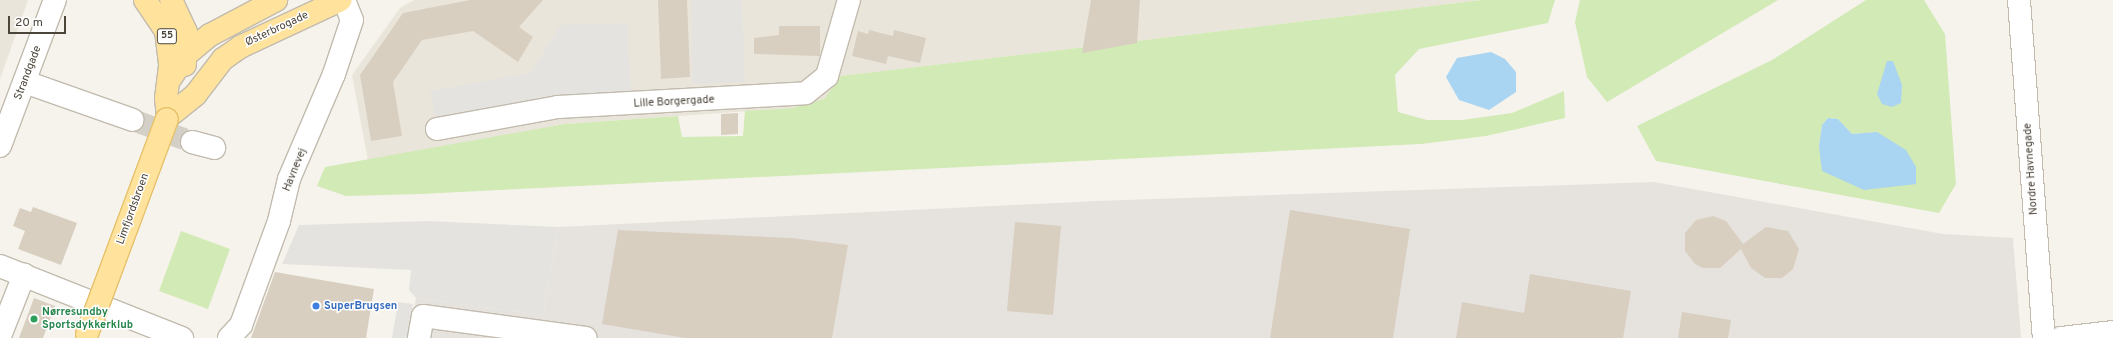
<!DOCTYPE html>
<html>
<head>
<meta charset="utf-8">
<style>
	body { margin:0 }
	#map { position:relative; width:2113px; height:338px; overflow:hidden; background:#f6f3ec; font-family:Overpass,sans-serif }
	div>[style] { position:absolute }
	.residential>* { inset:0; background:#eae5da }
	.industrial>* { inset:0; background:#e6e2dd }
	.green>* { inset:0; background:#d2eab5 }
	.parking>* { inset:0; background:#e5e3e0 }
	.water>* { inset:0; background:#a9d4f2 }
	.building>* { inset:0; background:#d8cfc1 }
	.minor-tunnel>* { height:22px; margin-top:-11px; transform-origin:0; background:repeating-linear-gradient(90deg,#d4d0c8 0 22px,transparent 0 33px) }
	.roads { filter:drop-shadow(1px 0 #c2bbae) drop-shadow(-1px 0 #c2bbae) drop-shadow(0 1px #c2bbae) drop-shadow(0 -1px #c2bbae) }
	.minor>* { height:22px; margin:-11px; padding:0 11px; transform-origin:11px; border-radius:11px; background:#fff }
	.major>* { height:22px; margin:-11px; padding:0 11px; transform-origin:11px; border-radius:11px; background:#ffe39c }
	.bridges { filter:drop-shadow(1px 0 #e6c16a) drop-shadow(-1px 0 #e6c16a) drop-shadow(0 1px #e6c16a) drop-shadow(0 -1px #e6c16a) }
	.major-bridge>* { height:22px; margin:-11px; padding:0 11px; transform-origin:11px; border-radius:11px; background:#ffe39c }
	.dots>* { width:11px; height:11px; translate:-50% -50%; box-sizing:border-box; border:2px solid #fff; border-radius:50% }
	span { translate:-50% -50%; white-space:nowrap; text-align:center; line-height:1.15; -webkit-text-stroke:3px #fff; paint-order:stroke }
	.shield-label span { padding:1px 3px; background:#fff; border:1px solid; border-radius:3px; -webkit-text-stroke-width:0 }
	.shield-label { font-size:10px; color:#4b4439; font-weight:700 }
	.street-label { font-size:11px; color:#4b4439 }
	.shop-label { font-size:11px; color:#366cbe; font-weight:700 }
	.left { translate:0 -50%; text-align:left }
	.leisure-label { font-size:11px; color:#27864d; font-weight:700 }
	.scale { position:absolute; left:8px; top:16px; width:58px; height:18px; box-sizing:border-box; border:2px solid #4b4439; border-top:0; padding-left:5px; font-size:12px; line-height:14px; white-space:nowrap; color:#4b4439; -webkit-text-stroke:3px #fff; paint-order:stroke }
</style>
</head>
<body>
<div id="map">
	<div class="residential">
		<i style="clip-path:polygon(0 0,28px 0,0 79px)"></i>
		<i style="clip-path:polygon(414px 0,1482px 0,842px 76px,824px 99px,792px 108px,565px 124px,368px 161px,352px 75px,400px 8px)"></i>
	</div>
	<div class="industrial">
		<i style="clip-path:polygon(1654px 182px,1943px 234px,2013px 238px,2021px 338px,409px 338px,416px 298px,543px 315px,558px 227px,1097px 201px)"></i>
	</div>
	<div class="green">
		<i style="clip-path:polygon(1482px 0,1555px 0,1548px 23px,1419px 49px,1395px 75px,1398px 112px,1427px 120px,1462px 120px,1512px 113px,1564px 91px,1565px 118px,1486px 136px,1421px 144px,420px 194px,346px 196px,317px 186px,325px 167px,565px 124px,678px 116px,682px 137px,743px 136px,745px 111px,792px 108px,824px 99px,841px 76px)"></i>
		<i style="clip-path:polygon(1580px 0,1778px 0,1607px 102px,1587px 77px,1575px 22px)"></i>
		<i style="clip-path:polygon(evenodd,1866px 0,1924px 0,1945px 34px,1956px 184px,1939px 213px,1656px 161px,1637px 126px,1772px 60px,1866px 0,1828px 118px,1838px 119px,1852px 134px,1877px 132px,1819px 146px,1822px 125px,1828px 118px)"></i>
		<i style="clip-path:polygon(181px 231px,230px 249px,208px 309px,159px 291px)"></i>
	</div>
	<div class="parking">
		<i style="clip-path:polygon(691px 0,742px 0,745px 82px,692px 84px)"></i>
		<i style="clip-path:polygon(627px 23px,631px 91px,548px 97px,468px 112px,469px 121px,437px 127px,430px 91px,530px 73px,561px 25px)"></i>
		<i style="clip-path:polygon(428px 221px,558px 227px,543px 315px,416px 298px,409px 290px,411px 270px,282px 264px,299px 225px)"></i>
		<i style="clip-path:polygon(398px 302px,413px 304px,407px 338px,392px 338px)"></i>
	</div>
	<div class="water">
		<i style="clip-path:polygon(1491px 52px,1505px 59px,1516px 72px,1516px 92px,1489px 110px,1459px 100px,1446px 77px,1457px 58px)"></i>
		<i style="clip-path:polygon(1887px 61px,1893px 61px,1902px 85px,1901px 103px,1892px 107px,1882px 104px,1877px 94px)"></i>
		<i style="clip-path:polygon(1828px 118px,1838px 119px,1852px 134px,1877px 132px,1906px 150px,1916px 167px,1916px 184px,1864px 190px,1822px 171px,1819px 146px,1822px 125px)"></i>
	</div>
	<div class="building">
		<i style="clip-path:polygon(470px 0,543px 0,519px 27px,533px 37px,518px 62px,473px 31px,422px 40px,393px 82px,402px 136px,371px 141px,360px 75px,403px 13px)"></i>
		<i style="clip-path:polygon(658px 0,687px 0,690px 77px,661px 79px)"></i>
		<i style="clip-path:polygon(1091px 0,1140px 0,1137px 43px,1082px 53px)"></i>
		<i style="clip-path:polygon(779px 26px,820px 26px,820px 56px,754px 54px,754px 38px,779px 35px)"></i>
		<i style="clip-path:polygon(869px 30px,893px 36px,894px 30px,926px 38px,920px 63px,888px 56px,886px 64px,852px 56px,858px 31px,868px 34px)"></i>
		<i style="clip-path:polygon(738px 113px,738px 134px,721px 135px,721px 114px)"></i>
		<i style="clip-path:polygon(33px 207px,77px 223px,61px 265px,18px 249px,25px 231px,13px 226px,20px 208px,31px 212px)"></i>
		<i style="clip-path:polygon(1290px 210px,1410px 229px,1393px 338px,1270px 338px)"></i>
		<i style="clip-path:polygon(1713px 216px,1726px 221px,1743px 244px,1766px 227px,1788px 231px,1799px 249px,1793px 269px,1782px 278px,1765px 278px,1751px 268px,1741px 249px,1720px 268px,1703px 268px,1695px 264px,1685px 251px,1685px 233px,1696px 220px)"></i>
		<i style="clip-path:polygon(1015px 222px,1061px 226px,1053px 315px,1007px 311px)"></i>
		<i style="clip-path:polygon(618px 230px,791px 238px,848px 245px,832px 338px,685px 338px,602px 324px)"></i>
		<i style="clip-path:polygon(275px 272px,374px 289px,366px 338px,251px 338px)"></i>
		<i style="clip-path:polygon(1530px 274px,1631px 291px,1623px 338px,1456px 338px,1462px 302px,1524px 313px)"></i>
		<i style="clip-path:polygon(34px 298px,55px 306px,43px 338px,19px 338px)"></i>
		<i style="clip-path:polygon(1682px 312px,1731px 320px,1728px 338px,1678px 338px)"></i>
	</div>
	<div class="minor-tunnel">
		<i style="left:133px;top:120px;width:63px;rotate:20.4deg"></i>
	</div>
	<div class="roads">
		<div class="minor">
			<i style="left:2019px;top:0;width:339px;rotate:85.8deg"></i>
			<i style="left:25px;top:82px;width:114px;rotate:19.4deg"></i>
			<i style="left:437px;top:129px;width:123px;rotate:-10.3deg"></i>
			<i style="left:558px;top:107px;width:248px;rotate:-3.2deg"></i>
			<i style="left:806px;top:93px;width:27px;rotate:-39deg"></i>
			<i style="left:827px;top:76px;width:79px;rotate:-73.9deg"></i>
			<i style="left:192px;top:142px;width:23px;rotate:15deg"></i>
			<i style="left:0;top:146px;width:156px;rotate:-69.4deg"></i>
			<i style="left:0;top:266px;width:196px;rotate:21.6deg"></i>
			<i style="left:0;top:336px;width:66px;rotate:-68.5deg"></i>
			<i style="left:229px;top:338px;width:18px;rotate:-47deg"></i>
			<i style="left:241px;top:325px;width:111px;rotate:-69.9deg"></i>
			<i style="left:279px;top:221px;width:43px;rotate:-76.6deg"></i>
			<i style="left:289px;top:179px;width:114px;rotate:-66.8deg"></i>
			<i style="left:334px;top:74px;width:57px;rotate:-71.6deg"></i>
			<i style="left:352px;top:20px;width:22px;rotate:-112deg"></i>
			<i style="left:419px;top:338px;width:22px;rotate:-80deg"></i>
			<i style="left:423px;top:316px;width:164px;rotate:7.7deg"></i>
			<i style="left:2061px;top:338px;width:52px;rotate:-6.6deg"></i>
		</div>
		<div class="major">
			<i style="left:145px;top:0;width:37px;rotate:56deg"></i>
			<i style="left:166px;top:31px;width:35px;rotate:83deg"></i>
			<i style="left:170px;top:66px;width:32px;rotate:97deg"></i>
			<i style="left:166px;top:98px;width:19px;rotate:84deg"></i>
			<i style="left:171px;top:0;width:35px;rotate:65deg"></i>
			<i style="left:186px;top:32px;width:33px;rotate:92deg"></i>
			<i style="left:170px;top:79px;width:30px;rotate:-56deg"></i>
			<i style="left:187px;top:54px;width:30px;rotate:-40deg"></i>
			<i style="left:210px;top:35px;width:75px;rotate:-27.9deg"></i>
			<i style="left:168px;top:117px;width:36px;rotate:-39deg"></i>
			<i style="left:196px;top:94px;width:44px;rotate:-52.4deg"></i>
			<i style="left:223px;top:59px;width:21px;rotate:-35deg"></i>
			<i style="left:240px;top:47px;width:111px;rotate:-25deg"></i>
		</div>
	</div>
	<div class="bridges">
		<div class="major-bridge">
			<i style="left:87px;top:334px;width:229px;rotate:-69.6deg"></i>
		</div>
	</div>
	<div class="dots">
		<i style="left:316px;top:306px;background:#3f7fe0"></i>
		<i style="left:34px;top:319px;background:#2e9e5b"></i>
	</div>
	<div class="shield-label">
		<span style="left:167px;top:36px">55</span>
	</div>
	<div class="street-label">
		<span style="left:277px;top:29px;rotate:-25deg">Østerbrogade</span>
		<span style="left:28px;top:73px;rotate:-69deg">Strandgade</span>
		<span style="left:674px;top:102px;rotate:-3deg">Lille Borgergade</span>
		<span style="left:2031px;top:169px;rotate:-94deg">Nordre Havnegade</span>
		<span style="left:295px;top:170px;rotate:-68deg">Havnevej</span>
		<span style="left:133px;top:209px;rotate:-70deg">Limfjordsbroen</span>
	</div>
	<div class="shop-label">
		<span class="left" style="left:324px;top:306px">SuperBrugsen</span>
	</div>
	<div class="leisure-label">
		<span class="left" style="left:42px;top:319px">Nørresundby<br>Sportsdykkerklub</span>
	</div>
	<div class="scale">20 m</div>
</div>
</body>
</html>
